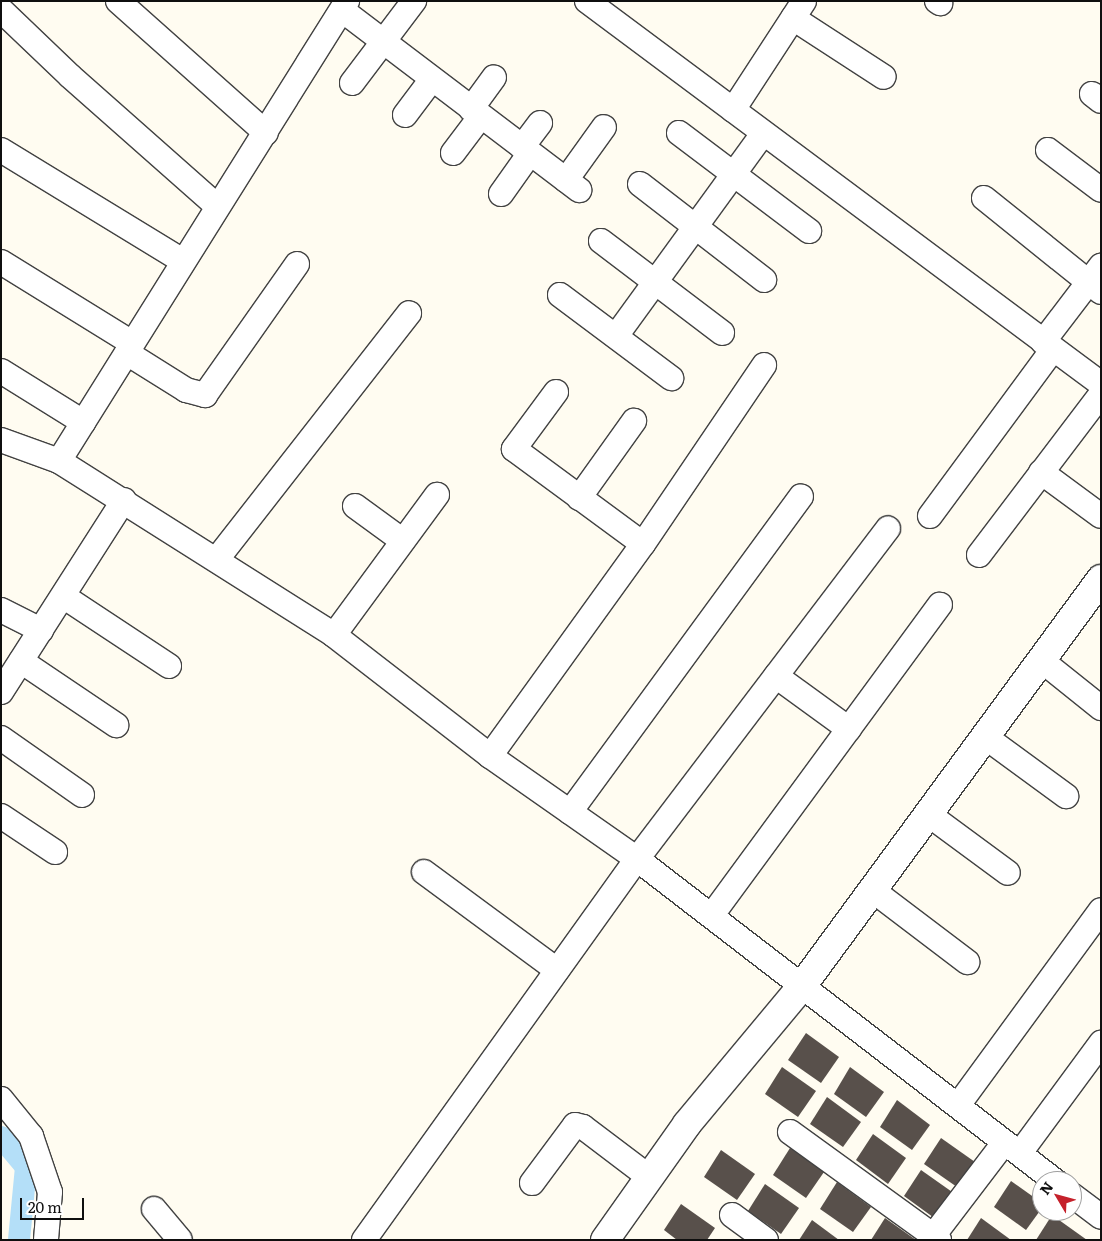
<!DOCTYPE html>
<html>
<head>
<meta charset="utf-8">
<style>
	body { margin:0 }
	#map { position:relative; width:1102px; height:1241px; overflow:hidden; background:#fffcf1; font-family:Literata,serif }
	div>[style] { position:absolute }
	.canal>* { height:22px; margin:-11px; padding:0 11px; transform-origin:11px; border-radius:11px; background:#b4dff8 }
	.building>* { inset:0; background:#58504b }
	.roads { filter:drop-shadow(1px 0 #424242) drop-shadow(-1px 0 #424242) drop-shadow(0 1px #424242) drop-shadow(0 -1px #424242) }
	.minor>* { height:24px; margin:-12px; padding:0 12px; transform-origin:12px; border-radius:12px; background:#fff }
	.tertiary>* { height:28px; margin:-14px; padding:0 14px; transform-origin:14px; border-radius:14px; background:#fff }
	span { translate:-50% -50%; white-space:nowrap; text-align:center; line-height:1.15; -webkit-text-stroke:5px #fff; paint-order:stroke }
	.frame { position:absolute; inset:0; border:2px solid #0f0f0f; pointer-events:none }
	.north { position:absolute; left:1032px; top:1171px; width:50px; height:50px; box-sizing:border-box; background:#fff; border:1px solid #9f9f9f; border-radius:50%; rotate:307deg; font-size:14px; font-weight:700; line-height:20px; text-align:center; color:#0f0f0f }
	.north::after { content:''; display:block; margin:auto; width:18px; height:22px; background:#c5212b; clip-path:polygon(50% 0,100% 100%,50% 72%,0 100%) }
	.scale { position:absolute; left:20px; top:1198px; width:64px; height:22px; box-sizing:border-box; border:2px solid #0f0f0f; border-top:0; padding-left:6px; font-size:15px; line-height:18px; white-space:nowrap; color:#0f0f0f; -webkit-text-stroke:4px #fff; paint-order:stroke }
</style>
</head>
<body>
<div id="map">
	<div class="canal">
		<i style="left:1px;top:1137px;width:39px;rotate:50deg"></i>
		<i style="left:26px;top:1167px;width:73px;rotate:95.5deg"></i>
	</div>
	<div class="building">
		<i style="clip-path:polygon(806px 1033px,839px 1057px,821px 1083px,788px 1060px)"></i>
		<i style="clip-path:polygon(782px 1067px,816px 1091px,798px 1117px,765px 1094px)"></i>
		<i style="clip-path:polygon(850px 1067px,884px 1092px,866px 1117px,834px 1094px)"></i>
		<i style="clip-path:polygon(827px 1097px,861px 1122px,843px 1147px,810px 1124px)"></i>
		<i style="clip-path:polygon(897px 1100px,930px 1125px,912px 1150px,880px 1127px)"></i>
		<i style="clip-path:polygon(873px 1134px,906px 1158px,888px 1184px,856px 1160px)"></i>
		<i style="clip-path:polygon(941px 1138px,975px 1162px,957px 1187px,924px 1164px)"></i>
		<i style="clip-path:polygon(790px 1148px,824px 1172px,806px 1198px,773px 1175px)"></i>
		<i style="clip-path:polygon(721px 1150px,755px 1174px,737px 1200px,704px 1177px)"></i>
		<i style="clip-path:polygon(921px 1170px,955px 1194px,937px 1220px,904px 1196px)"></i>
		<i style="clip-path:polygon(1011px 1181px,1042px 1203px,1042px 1208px,1026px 1230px,994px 1207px)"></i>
		<i style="clip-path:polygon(837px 1182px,871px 1207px,853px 1232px,820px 1209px)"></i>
		<i style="clip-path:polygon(765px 1184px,799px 1208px,781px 1234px,748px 1211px)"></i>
		<i style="clip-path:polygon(681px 1204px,715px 1228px,707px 1240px,677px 1240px,664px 1230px)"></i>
		<i style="clip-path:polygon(1052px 1215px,1087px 1240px,1036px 1240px)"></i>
		<i style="clip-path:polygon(885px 1218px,916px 1240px,871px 1240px)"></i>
		<i style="clip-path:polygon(981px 1218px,1011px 1240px,967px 1240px)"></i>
		<i style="clip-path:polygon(812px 1220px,839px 1240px,799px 1240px)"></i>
	</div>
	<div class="roads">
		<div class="minor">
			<i style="left:118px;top:1px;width:198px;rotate:41.7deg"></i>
			<i style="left:587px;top:1px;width:641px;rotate:36.69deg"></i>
			<i style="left:937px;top:1px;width:4px;rotate:34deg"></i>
			<i style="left:1px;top:10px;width:95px;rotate:43.7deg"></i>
			<i style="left:70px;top:76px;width:196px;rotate:41.5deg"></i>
			<i style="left:342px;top:10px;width:298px;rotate:37.2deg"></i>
			<i style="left:793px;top:18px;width:108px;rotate:33deg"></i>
			<i style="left:352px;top:83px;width:103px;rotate:-52.9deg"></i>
			<i style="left:1092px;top:94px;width:11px;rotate:38deg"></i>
			<i style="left:471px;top:109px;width:39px;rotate:-54deg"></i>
			<i style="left:733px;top:110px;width:130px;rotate:-56.9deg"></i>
			<i style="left:405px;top:115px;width:45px;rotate:-53.1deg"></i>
			<i style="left:679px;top:133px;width:163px;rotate:37deg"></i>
			<i style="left:522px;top:147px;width:30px;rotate:-53deg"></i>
			<i style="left:1px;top:150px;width:213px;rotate:31.4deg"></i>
			<i style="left:1048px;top:150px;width:66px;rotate:37deg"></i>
			<i style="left:453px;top:153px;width:46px;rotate:-52.9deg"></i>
			<i style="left:566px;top:180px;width:65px;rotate:-54.4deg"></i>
			<i style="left:640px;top:184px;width:157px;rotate:37.7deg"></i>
			<i style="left:501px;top:194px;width:50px;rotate:-54.7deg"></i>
			<i style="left:984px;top:198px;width:150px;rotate:38.8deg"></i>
			<i style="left:601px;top:241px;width:152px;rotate:37.2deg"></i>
			<i style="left:1px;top:262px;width:154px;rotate:31.7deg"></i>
			<i style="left:560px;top:295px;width:139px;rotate:36.8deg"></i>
			<i style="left:616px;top:336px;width:250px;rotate:-54deg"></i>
			<i style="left:1043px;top:342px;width:96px;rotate:-52.7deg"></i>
			<i style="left:127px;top:353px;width:70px;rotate:32.1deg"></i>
			<i style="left:186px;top:390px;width:20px;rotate:15deg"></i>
			<i style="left:205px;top:395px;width:160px;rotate:-54.9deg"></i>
			<i style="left:1px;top:371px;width:97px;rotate:31.9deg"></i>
			<i style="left:556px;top:392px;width:71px;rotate:126.4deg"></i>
			<i style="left:514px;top:449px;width:160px;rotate:36.4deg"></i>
			<i style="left:1px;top:440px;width:62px;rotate:19.9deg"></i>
			<i style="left:59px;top:461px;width:543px;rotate:-57.95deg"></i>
			<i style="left:59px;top:461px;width:325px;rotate:32.3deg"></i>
			<i style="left:334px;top:635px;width:197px;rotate:37.8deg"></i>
			<i style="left:490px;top:756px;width:179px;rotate:35deg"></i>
			<i style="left:637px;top:859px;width:528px;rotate:37.61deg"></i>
			<i style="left:1041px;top:472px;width:74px;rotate:36.3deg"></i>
			<i style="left:579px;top:498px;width:95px;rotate:-54.5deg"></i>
			<i style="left:355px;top:506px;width:59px;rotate:36.1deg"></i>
			<i style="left:930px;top:516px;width:207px;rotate:-53.6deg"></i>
			<i style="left:979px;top:555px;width:202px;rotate:-52.8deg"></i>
			<i style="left:217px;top:559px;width:312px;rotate:-52deg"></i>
			<i style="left:63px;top:596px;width:127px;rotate:33.4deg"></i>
			<i style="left:1px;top:610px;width:45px;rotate:26.6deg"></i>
			<i style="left:334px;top:635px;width:174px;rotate:-53.7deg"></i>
			<i style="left:1041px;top:660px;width:77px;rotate:38.7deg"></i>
			<i style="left:21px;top:661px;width:115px;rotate:34deg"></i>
			<i style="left:776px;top:676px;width:90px;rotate:36deg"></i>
			<i style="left:1px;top:692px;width:228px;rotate:-57.4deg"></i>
			<i style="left:984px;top:736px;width:102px;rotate:36.2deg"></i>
			<i style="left:1px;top:738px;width:99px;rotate:35.1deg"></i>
			<i style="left:490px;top:756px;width:261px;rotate:-54.2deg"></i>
			<i style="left:643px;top:544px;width:216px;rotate:-55.9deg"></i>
			<i style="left:570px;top:812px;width:391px;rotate:-53.8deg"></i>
			<i style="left:928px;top:814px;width:99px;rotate:36.4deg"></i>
			<i style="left:1px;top:816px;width:65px;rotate:33.7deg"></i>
			<i style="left:424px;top:872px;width:165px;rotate:36.4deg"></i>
			<i style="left:871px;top:889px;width:121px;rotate:37.2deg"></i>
			<i style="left:712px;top:915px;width:385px;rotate:-53.7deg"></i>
			<i style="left:1px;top:1099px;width:48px;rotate:51deg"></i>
			<i style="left:31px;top:1136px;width:59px;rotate:71.3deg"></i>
			<i style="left:50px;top:1192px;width:48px;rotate:94.8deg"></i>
			<i style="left:959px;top:1104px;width:240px;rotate:-53.8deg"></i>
			<i style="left:790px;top:1132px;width:184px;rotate:35.9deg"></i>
			<i style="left:1020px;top:1153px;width:137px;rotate:-53.6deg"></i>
			<i style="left:532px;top:1183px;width:72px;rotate:-53.4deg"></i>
			<i style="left:575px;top:1125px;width:8px;rotate:14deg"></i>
			<i style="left:583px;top:1127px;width:83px;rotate:37.1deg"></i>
			<i style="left:1072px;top:1195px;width:36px;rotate:37deg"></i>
			<i style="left:154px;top:1209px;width:40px;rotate:50deg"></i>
			<i style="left:732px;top:1215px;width:42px;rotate:36.3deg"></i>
			<i style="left:364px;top:1240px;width:469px;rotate:-54.4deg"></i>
			<i style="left:637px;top:859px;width:415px;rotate:-52.8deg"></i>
			<i style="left:930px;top:1240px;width:122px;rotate:-52.7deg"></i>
		</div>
		<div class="tertiary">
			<i style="left:605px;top:1240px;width:142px;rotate:-54.7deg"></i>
			<i style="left:687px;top:1124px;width:180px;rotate:-50.2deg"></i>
			<i style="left:802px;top:986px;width:505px;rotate:-53.7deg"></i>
		</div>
	</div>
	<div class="frame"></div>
	<div class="north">N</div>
	<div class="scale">20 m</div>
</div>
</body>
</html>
